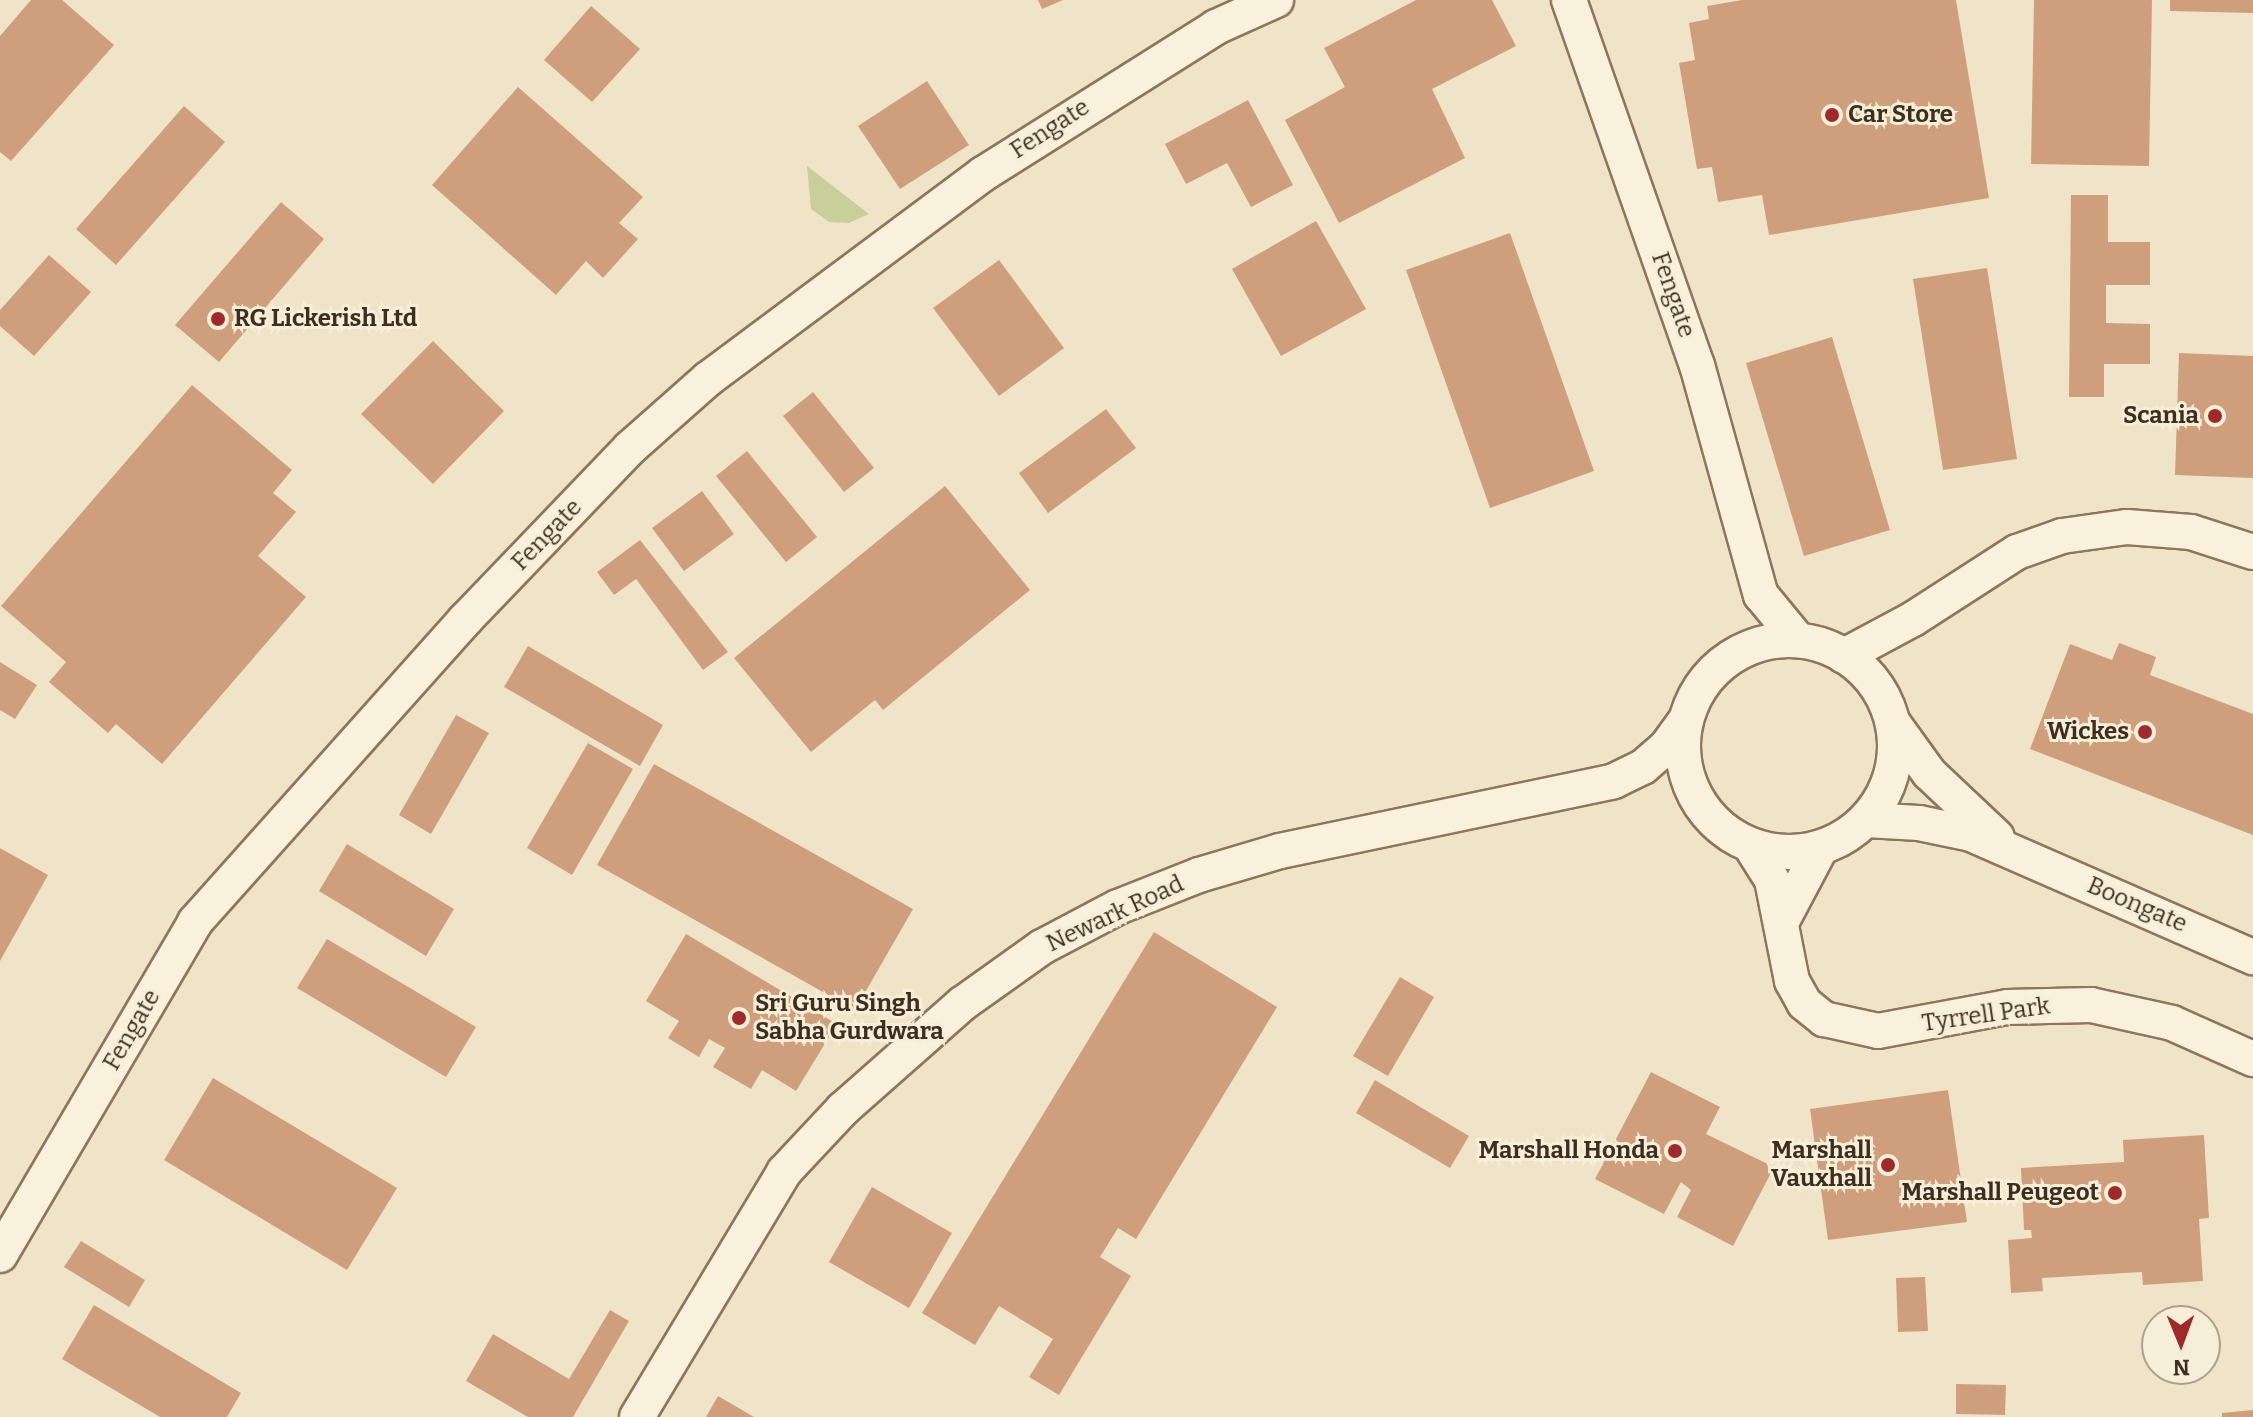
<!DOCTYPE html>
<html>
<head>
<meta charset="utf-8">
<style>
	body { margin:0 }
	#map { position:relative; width:2253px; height:1417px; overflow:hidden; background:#f0e4c8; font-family:Bitter,serif }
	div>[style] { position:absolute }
	.green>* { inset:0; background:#c9cf9b }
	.building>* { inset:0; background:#cf9f7d }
	.roads { filter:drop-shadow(2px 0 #8d765c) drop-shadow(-2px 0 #8d765c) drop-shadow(0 2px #8d765c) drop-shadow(0 -2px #8d765c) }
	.minor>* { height:34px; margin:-17px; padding:0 17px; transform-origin:17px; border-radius:17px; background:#faf1dc }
	.minor>.ring { margin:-17px; padding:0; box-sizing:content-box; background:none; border:34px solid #faf1dc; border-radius:50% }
	.dots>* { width:22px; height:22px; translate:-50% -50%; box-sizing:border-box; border:4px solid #f7eed8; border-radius:50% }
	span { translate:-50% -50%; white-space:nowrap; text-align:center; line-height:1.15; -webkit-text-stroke:6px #f7eed8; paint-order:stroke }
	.poi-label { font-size:24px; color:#3d2e20; font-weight:700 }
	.left { translate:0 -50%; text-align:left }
	.right { translate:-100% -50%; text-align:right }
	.street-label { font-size:24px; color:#3d2e20 }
	.north { position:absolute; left:2141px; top:1305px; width:80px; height:80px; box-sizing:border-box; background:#f7eed8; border:2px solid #ada18e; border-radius:50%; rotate:179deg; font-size:22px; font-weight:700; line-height:32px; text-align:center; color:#3d2e20 }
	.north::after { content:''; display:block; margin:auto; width:28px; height:36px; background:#9e2a2b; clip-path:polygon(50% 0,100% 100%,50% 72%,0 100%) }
</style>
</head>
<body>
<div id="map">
	<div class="green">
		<i style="clip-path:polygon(807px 166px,869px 214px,849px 223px,829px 222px,811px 209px)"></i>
	</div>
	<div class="building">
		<i style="clip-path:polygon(31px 0,62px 0,114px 45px,11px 161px,0 152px,0 36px)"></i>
		<i style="clip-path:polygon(1038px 0,1063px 0,1042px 9px)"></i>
		<i style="clip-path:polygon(1416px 0,1492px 0,1516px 46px,1432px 89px,1465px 158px,1339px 223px,1285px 120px,1345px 87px,1324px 48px)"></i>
		<i style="clip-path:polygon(1742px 0,1956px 0,1989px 198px,1769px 235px,1762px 195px,1718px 202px,1712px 167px,1697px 169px,1679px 63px,1695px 60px,1689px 23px,1709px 19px,1707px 6px)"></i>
		<i style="clip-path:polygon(2034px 0,2152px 0,2149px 166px,2031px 164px)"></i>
		<i style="clip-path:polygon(2170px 0,2253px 0,2253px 13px,2170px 11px)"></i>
		<i style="clip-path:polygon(591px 6px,640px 49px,592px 102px,544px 60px)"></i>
		<i style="clip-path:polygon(927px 81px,969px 145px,900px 189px,858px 126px)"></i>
		<i style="clip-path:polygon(518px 87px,643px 197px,619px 223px,638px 239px,603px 278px,586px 261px,556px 295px,432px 185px)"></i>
		<i style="clip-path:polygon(1248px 100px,1293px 185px,1251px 207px,1227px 163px,1186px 184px,1165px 144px)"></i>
		<i style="clip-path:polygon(184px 106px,225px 142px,116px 265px,76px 229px)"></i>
		<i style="clip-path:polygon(2071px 195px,2108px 195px,2108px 242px,2150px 242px,2150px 285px,2106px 285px,2106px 323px,2150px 324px,2150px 364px,2104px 364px,2104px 397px,2069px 397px)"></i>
		<i style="clip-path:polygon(281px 202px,324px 239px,219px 362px,175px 325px)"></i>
		<i style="clip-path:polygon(1316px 221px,1366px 309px,1281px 356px,1232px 269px)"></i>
		<i style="clip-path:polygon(1510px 233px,1594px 471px,1490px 508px,1406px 270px)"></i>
		<i style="clip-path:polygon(49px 255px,91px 292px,34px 356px,0 326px,0 310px)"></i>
		<i style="clip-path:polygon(999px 260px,1064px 348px,999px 396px,933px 308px)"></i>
		<i style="clip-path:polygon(1987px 268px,2017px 459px,1943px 470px,1913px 279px)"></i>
		<i style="clip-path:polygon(1832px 337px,1890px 530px,1804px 556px,1746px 363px)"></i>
		<i style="clip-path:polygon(433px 341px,504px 411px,433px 484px,361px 414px)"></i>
		<i style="clip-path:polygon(2179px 353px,2253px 356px,2253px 478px,2175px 475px)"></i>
		<i style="clip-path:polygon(192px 385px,292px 470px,273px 493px,296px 512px,258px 556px,306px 597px,162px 764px,116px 724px,108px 733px,49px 682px,66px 662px,1px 606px)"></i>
		<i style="clip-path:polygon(813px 392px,874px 468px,844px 492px,783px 416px)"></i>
		<i style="clip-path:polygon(1106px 409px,1136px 448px,1048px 513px,1019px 473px)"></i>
		<i style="clip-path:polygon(747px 451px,817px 537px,786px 562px,716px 476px)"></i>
		<i style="clip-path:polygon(945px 486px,1030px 590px,883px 710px,875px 700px,811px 752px,734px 658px)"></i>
		<i style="clip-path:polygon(702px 491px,734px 534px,684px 571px,652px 528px)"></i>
		<i style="clip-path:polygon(640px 540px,728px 652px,703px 670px,636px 579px,614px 595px,597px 572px)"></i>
		<i style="clip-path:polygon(2119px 643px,2156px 657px,2150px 675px,2253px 714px,2253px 835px,2030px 749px,2070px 644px,2112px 660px)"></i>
		<i style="clip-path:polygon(528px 646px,663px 725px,640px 766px,504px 687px)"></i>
		<i style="clip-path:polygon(0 662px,37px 685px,15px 719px,0 710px)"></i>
		<i style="clip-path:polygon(456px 715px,489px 733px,431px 834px,399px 815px)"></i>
		<i style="clip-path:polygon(588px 743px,633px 769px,572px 875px,527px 848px)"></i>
		<i style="clip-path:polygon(654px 764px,913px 909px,855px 1010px,597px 865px)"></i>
		<i style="clip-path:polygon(347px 844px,454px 909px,426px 956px,319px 891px)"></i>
		<i style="clip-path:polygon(0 848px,48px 875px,0 961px)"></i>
		<i style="clip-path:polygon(1154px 932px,1277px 1007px,1136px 1239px,1118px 1228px,1100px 1257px,1131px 1276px,1059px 1395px,1029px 1377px,1053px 1339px,999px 1306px,975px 1345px,922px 1313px)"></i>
		<i style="clip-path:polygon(686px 934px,837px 1024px,796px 1091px,762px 1070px,751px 1089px,713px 1067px,725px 1048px,709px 1039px,699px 1057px,668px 1038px,679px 1021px,646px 1001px)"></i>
		<i style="clip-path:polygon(327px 939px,476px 1027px,446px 1077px,297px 988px)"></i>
		<i style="clip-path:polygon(1400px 977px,1434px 997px,1388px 1076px,1353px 1056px)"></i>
		<i style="clip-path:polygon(1651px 1072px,1720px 1107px,1706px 1134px,1774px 1167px,1733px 1246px,1677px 1217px,1691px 1190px,1681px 1182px,1664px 1214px,1595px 1179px)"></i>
		<i style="clip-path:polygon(213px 1078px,397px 1188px,347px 1270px,164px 1160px)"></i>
		<i style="clip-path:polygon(1375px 1080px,1469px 1136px,1450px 1168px,1356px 1113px)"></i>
		<i style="clip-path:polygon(1948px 1090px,1967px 1222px,1828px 1240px,1810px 1109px)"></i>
		<i style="clip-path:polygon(2204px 1135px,2209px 1218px,2199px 1219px,2203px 1281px,2143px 1285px,2142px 1272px,2042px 1278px,2043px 1291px,2011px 1293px,2008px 1240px,2032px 1238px,2031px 1230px,2024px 1230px,2021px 1168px,2124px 1162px,2123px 1140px)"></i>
		<i style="clip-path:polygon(872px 1187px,952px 1233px,909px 1308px,829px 1262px)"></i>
		<i style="clip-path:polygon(81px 1241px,145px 1280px,129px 1307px,64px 1267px)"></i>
		<i style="clip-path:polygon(1925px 1277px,1928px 1331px,1898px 1332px,1896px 1278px)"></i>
		<i style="clip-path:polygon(94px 1305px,241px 1393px,227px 1417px,160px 1417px,62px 1359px)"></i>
		<i style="clip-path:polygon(610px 1310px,629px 1321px,573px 1417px,528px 1417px,466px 1381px,493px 1334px,569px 1379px)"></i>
		<i style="clip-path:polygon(1956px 1384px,2006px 1385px,2005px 1415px,1956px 1414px)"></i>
		<i style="clip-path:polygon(718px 1396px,754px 1417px,706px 1417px)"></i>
		<i style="clip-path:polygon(2253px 1410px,2253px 1417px,2222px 1417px,2222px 1413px)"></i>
	</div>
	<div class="roads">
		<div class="minor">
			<i style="left:1569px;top:0;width:387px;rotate:70.7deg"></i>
			<i style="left:1697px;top:365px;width:239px;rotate:74.5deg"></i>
			<i style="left:1761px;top:595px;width:58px;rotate:50.6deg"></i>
			<i class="ring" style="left:1683px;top:640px;width:178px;height:178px"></i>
			<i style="left:1844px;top:656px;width:78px;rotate:-28.2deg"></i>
			<i style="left:1913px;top:619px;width:124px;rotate:-32.8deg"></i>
			<i style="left:2017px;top:552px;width:48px;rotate:-19.6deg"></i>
			<i style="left:2062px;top:536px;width:66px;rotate:-7.9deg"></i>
			<i style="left:2127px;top:527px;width:64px;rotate:4.5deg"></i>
			<i style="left:2191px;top:532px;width:65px;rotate:17.9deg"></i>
			<i style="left:1893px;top:723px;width:62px;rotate:54.2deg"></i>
			<i style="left:1929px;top:773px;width:93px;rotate:43.3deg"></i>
			<i style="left:1866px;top:820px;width:53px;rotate:3.2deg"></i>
			<i style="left:1919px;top:823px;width:53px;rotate:11.9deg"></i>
			<i style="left:1971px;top:834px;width:308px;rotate:23.6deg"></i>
			<i style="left:1750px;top:845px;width:41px;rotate:57.8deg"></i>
			<i style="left:1772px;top:880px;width:103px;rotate:78.8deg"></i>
			<i style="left:1792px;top:981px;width:25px;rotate:61deg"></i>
			<i style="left:1804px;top:1003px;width:26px;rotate:39deg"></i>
			<i style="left:1824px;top:1019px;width:55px;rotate:12.5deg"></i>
			<i style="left:1878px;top:1031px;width:131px;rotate:-10.5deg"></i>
			<i style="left:2007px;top:1007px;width:84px;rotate:-1.4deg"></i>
			<i style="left:2091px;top:1005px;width:83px;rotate:12.5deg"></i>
			<i style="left:2172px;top:1023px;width:89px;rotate:24deg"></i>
			<i style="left:1783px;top:919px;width:79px;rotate:-62.1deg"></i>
			<i style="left:0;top:1255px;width:386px;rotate:-59.6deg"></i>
			<i style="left:195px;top:922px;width:405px;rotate:-48.2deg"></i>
			<i style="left:465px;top:620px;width:238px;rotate:-46.2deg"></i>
			<i style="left:630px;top:448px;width:104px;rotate:-41.5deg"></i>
			<i style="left:708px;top:379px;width:343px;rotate:-36.7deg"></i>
			<i style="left:983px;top:174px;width:275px;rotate:-32.2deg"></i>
			<i style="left:1216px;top:27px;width:66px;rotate:-24.2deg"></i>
			<i style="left:637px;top:1417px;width:286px;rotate:-59deg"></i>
			<i style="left:784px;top:1172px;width:86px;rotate:-46.9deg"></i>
			<i style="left:843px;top:1109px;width:159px;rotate:-41.4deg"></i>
			<i style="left:962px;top:1004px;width:98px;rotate:-35.5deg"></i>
			<i style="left:1042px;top:947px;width:86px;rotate:-27.8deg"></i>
			<i style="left:1118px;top:907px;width:87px;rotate:-21.6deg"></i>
			<i style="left:1199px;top:875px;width:84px;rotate:-16.5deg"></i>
			<i style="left:1280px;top:851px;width:341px;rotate:-11.8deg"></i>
			<i style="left:1614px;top:781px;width:32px;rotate:-26deg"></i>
			<i style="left:1643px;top:767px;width:32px;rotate:-41deg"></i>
			<i style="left:1667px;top:746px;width:32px;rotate:-54deg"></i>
		</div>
	</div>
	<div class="dots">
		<i style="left:1832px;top:115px;background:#9e2a2b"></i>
		<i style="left:218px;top:319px;background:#9e2a2b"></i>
		<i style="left:2215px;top:416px;background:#9e2a2b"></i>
		<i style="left:2145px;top:732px;background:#9e2a2b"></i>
		<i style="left:739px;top:1018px;background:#9e2a2b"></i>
		<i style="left:1675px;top:1151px;background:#9e2a2b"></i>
		<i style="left:1888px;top:1165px;background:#9e2a2b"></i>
		<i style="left:2115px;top:1193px;background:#9e2a2b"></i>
	</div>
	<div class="poi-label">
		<span class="left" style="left:1848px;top:115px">Car Store</span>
		<span class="left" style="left:234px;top:319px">RG Lickerish Ltd</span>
		<span class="right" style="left:2199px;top:416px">Scania</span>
		<span class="right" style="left:2129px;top:732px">Wickes</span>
		<span class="left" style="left:755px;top:1018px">Sri Guru Singh<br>Sabha Gurdwara</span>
		<span class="right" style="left:1659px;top:1151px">Marshall Honda</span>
		<span class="right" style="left:1872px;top:1165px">Marshall<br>Vauxhall</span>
		<span class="right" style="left:2099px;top:1193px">Marshall Peugeot</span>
	</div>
	<div class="street-label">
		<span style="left:1050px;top:129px;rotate:-33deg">Fengate</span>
		<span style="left:1673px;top:295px;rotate:71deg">Fengate</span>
		<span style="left:547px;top:535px;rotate:-46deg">Fengate</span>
		<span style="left:2137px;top:905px;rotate:23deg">Boongate</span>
		<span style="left:1115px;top:914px;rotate:-25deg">Newark Road</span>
		<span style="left:1986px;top:1015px;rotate:-8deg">Tyrrell Park</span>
		<span style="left:132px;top:1030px;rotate:-60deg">Fengate</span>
	</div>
	<div class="north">N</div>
</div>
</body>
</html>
